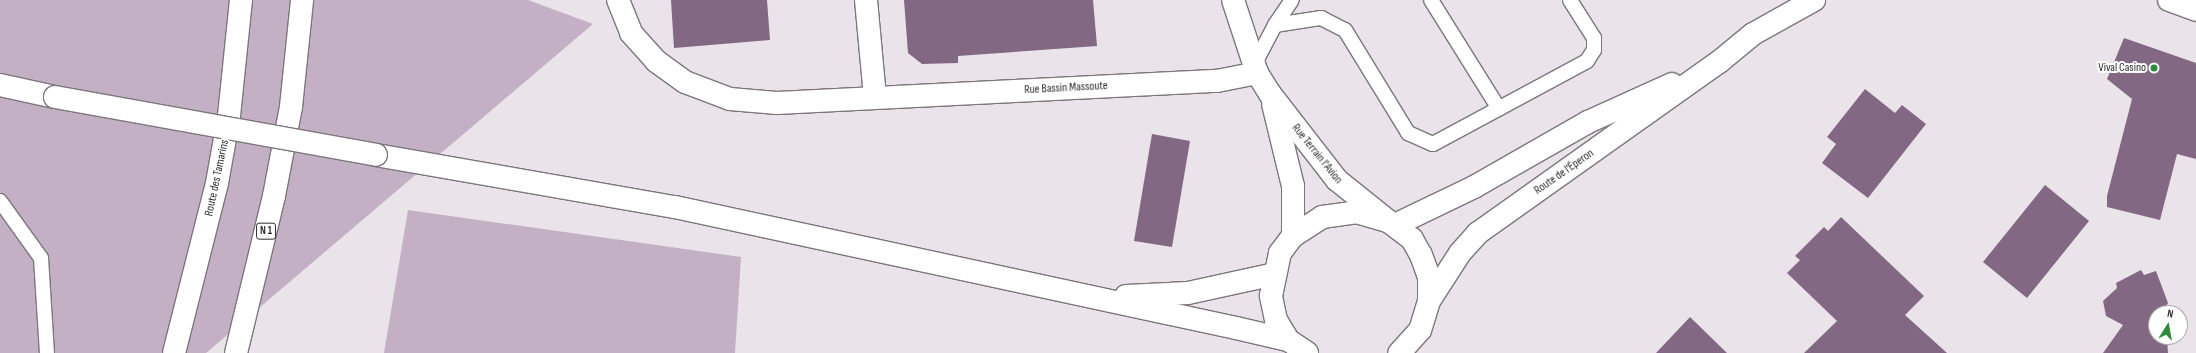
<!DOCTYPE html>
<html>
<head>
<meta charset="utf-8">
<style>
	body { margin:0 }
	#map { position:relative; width:2196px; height:353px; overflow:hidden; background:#eae4ea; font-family:"Sofia Sans Condensed",sans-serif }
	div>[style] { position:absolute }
	.green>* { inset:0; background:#c4b0c4 }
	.building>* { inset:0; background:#826882 }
	.roads { filter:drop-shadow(1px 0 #7c767c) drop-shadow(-1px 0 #7c767c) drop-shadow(0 1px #7c767c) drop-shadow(0 -1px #7c767c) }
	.lane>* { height:14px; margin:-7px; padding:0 7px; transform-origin:7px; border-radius:7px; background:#fff }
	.street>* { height:22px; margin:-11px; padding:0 11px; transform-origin:11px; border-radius:11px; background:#fff }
	.secondary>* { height:22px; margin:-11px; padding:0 11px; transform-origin:11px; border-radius:11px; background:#fff }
	.highway>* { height:22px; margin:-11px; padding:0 11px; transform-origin:11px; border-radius:11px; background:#fff }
	.bridges { filter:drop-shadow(1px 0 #7c767c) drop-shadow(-1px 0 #7c767c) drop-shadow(0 1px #7c767c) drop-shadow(0 -1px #7c767c) }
	.secondary-bridge>* { height:22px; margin:-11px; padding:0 11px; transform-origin:11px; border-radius:11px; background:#fff }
	.dots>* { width:11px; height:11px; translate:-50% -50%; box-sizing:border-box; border:2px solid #fff; border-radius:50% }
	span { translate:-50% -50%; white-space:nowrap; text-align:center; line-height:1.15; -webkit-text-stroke:4px #fff; paint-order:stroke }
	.shield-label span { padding:1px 3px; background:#fff; border:1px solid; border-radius:3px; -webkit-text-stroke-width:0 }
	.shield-label { font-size:11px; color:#2e2c2e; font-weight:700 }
	.poi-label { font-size:12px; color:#2e2c2e }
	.right { translate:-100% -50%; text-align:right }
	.street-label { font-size:12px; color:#2e2c2e }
	.north { position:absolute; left:2148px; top:305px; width:40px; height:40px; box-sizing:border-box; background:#fff; border:1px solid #ababab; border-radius:50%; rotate:11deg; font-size:11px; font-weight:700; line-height:16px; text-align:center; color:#2e2c2e }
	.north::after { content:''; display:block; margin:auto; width:14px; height:18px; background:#2e8b3d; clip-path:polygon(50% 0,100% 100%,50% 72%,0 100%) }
</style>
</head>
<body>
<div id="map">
	<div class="green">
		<i style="clip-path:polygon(0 0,528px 0,593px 24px,206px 353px,0 353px)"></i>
		<i style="clip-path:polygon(408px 210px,741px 257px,735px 353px,384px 353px)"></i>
	</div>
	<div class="building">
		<i style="clip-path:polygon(671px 0,767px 0,770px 40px,674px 48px)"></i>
		<i style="clip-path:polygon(904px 0,1093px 0,1097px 46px,958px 56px,958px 63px,922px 64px,908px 53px)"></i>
		<i style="clip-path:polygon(2124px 38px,2196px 63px,2196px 159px,2177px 154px,2160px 220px,2107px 207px,2107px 196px,2132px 99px,2107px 79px)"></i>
		<i style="clip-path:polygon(1865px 89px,1895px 113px,1902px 105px,1926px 124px,1868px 198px,1822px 163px,1836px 144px,1827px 137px)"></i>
		<i style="clip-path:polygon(1152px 134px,1190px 141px,1172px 247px,1134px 241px)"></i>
		<i style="clip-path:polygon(2045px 185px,2089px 221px,2027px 298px,1983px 262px)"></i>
		<i style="clip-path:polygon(1841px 217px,1924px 296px,1905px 315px,1947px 353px,1804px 353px,1837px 321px,1787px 273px,1800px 260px,1795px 256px,1824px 227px,1828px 231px)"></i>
		<i style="clip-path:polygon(2141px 270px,2144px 275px,2156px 271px,2168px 303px,2163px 310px,2164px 313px,2156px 313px,2156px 337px,2167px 337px,2168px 353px,2103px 353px,2123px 325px,2106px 316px,2103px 301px,2117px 288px,2116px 283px)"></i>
		<i style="clip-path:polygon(1690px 317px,1727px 353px,1656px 353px)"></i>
	</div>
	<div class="roads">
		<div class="lane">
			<i style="left:1431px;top:0;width:128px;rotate:58deg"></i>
			<i style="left:1275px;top:25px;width:47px;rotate:-8.7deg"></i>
			<i style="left:1321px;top:18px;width:27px;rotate:27deg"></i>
			<i style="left:1345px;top:30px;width:121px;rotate:58.5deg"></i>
			<i style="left:1408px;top:133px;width:27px;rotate:24deg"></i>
			<i style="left:1433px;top:144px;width:175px;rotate:-28.3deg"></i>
			<i style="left:1587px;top:61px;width:13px;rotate:-58deg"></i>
			<i style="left:1594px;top:50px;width:12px;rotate:-90deg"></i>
			<i style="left:1594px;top:38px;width:45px;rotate:-122.3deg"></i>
			<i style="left:1254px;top:65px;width:45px;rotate:-62.3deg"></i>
			<i style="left:1275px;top:25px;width:30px;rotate:-56deg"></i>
			<i style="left:0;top:201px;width:70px;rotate:54.3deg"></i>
			<i style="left:41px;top:258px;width:95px;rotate:86.4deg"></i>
		</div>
		<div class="street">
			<i style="left:618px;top:0;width:35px;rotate:68deg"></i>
			<i style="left:631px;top:33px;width:38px;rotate:48deg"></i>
			<i style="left:656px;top:61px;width:36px;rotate:36deg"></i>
			<i style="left:685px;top:82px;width:48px;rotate:20.7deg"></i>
			<i style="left:730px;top:99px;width:47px;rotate:4.9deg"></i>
			<i style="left:777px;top:103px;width:441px;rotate:-2.9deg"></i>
			<i style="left:1217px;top:81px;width:41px;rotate:-11.3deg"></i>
			<i style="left:866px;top:0;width:97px;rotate:84.7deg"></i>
			<i style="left:1233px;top:0;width:77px;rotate:71.8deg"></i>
			<i style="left:1257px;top:73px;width:26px;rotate:58deg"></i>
			<i style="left:1271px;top:95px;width:108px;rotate:52.2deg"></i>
			<i style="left:1337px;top:180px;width:64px;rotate:38.7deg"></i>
			<i style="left:1273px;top:104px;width:84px;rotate:76.3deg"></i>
			<i style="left:1293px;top:186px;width:50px;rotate:90deg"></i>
		</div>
		<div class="secondary">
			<i style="left:2169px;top:0;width:29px;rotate:20deg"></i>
			<i style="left:0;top:85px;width:56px;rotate:12.3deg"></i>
			<i style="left:376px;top:155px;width:303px;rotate:9.9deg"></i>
			<i style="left:675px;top:207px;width:574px;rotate:12.17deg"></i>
			<i style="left:1236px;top:328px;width:53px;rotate:13deg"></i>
			<i style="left:1288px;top:340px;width:23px;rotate:34deg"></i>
			<i style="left:1395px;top:225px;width:88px;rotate:-25.7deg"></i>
			<i style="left:1474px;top:187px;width:131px;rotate:-29.7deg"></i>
			<i style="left:1588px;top:122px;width:92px;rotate:-24.3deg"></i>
			<i style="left:1126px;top:296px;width:62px;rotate:-2.8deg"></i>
			<i style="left:1188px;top:293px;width:89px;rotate:-12.3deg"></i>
			<i style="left:1429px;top:301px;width:57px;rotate:-57.1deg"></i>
			<i style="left:1460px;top:253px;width:27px;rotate:-48deg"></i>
			<i style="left:1478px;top:233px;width:296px;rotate:-35.4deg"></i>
			<i style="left:1719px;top:62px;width:44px;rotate:-39.5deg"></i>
			<i style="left:1753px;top:34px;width:70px;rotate:-29.1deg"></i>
			<i style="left:1288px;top:340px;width:23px;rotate:-121deg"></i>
			<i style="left:1276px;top:320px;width:25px;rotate:-102deg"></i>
			<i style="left:1271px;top:296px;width:44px;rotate:-78.2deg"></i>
			<i style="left:1280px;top:253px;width:21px;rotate:-53deg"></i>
			<i style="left:1293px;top:236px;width:35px;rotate:-33deg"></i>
			<i style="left:1322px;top:217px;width:34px;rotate:-8deg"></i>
			<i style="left:1356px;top:212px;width:33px;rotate:16deg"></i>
			<i style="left:1388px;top:221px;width:30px;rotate:37deg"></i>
			<i style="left:1412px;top:239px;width:18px;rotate:61deg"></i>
			<i style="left:1421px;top:255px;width:23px;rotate:70deg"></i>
			<i style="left:1429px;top:277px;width:24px;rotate:90deg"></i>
			<i style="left:1429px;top:301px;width:30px;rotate:107deg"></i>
			<i style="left:1420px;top:330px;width:31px;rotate:132deg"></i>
		</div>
		<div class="highway">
			<i style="left:174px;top:353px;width:175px;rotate:-75.8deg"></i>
			<i style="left:217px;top:183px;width:68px;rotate:-79.8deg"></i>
			<i style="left:229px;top:116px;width:117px;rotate:-84.1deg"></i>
			<i style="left:236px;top:353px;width:162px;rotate:-76.4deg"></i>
			<i style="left:274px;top:196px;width:91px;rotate:-79.2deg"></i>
			<i style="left:291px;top:107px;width:108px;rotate:-84.1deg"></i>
		</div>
	</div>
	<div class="bridges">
		<div class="secondary-bridge">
			<i style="left:55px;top:97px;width:326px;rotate:10.2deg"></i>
		</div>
	</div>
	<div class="dots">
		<i style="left:2154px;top:68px;background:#2e8b3d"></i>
	</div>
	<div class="shield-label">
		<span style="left:266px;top:231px">N 1</span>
	</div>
	<div class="poi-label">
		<span class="right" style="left:2146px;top:68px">Vival Casino</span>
	</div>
	<div class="street-label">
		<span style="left:1066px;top:88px;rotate:-3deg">Rue Bassin Massoute</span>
		<span style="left:1317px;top:154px;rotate:51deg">Rue Terrain l'Avion</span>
		<span style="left:1564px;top:172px;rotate:-35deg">Route de l'Éperon</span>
		<span style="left:217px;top:178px;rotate:-78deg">Route des Tamarins</span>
	</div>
	<div class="north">N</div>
</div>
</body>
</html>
